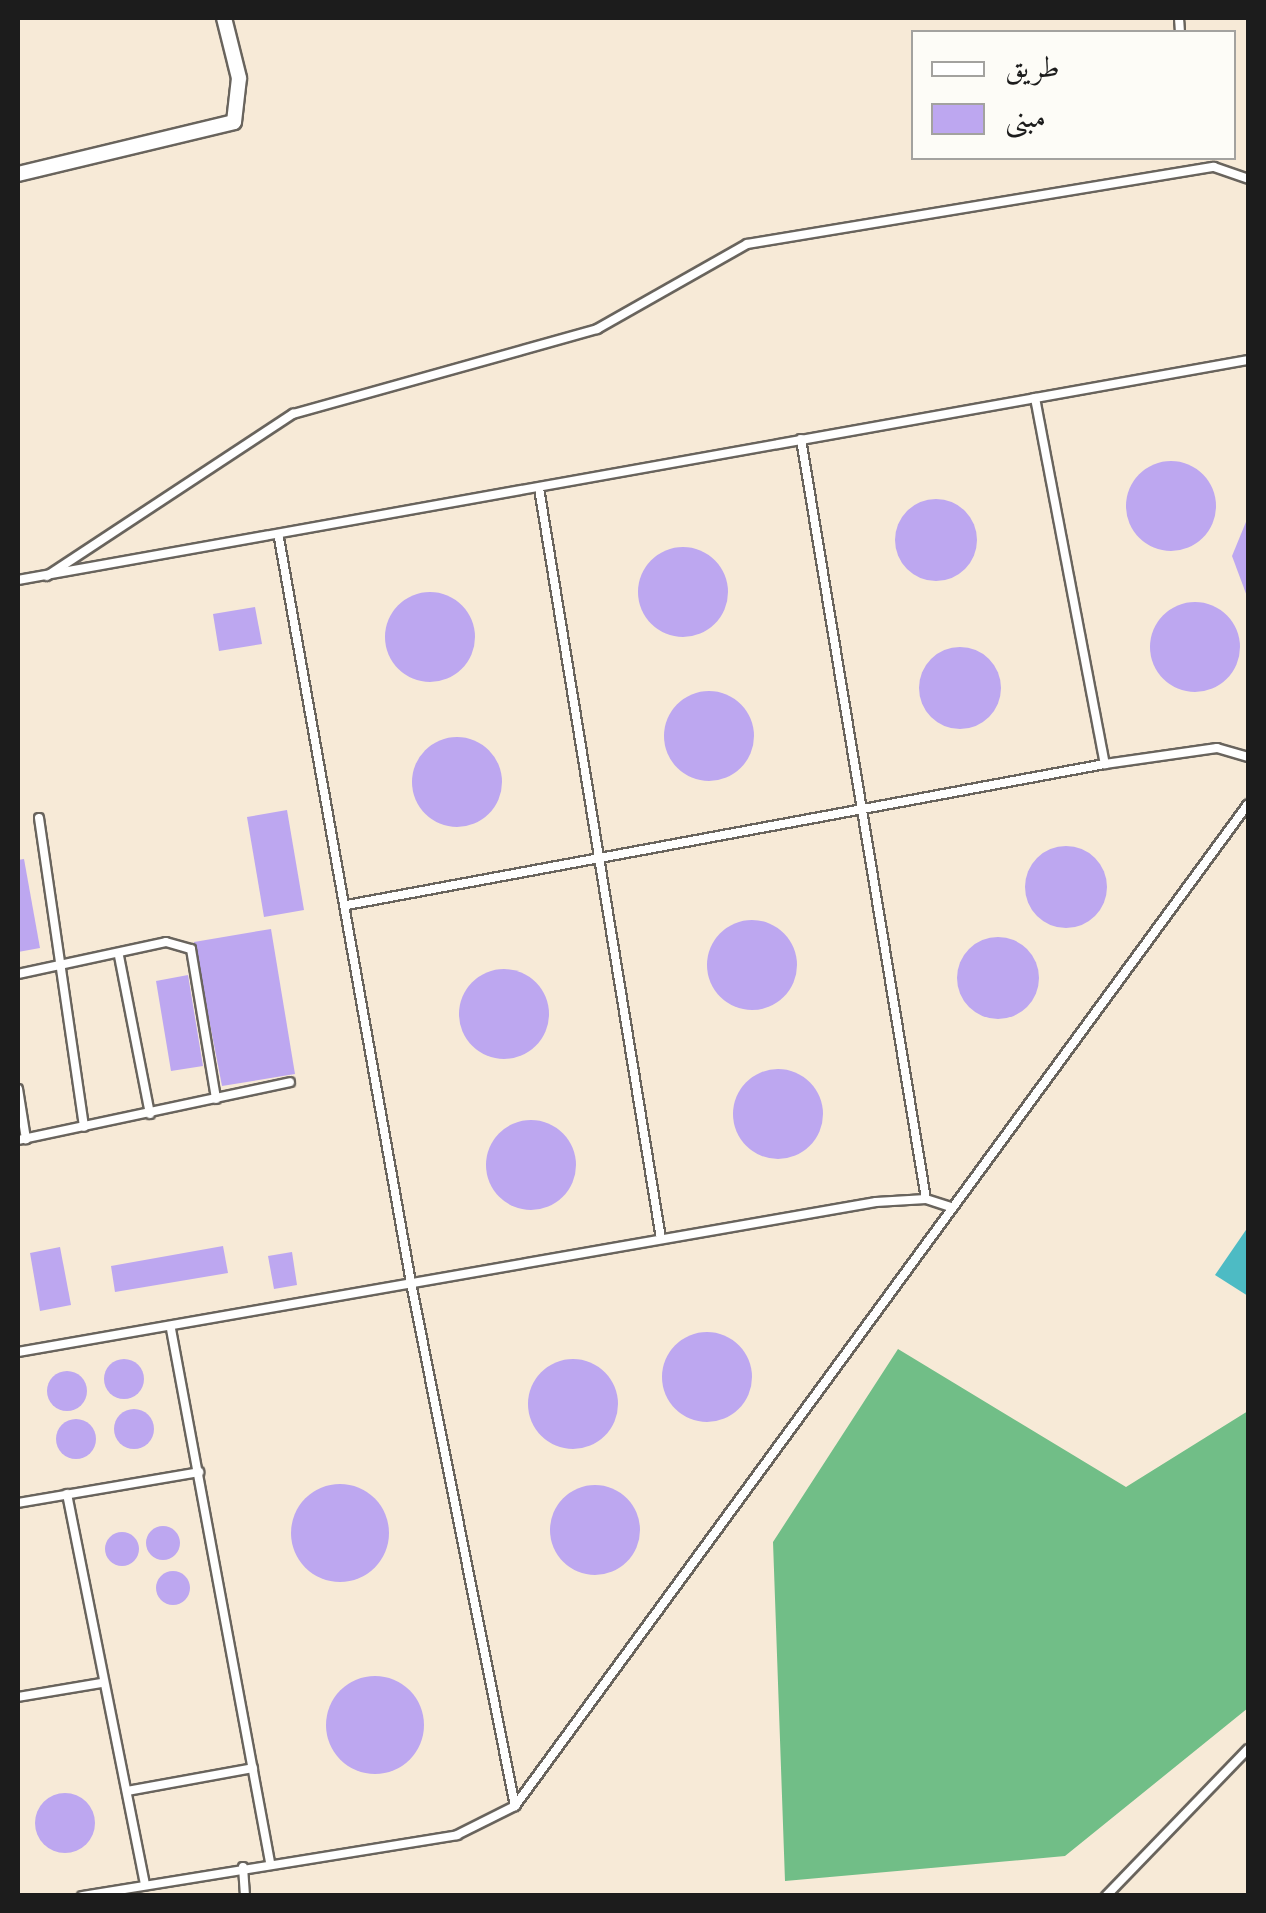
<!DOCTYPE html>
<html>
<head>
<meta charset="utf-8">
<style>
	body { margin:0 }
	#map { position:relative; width:1266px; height:1913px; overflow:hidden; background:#f7ead7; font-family:"Libre Caslon Text",Amiri,serif }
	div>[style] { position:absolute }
	.forest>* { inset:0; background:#71be87 }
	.water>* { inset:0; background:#4dbbc4 }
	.building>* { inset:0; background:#bda7f0 }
	.round { border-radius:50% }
	.roads { filter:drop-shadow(2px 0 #69645d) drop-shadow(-2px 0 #69645d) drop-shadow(0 2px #69645d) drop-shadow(0 -2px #69645d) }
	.lane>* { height:8px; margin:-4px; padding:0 4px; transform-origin:4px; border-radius:4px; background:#fff }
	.street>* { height:14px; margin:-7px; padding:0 7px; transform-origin:7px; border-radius:7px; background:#fff }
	span { translate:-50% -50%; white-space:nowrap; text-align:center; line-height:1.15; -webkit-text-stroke:9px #fdfcf7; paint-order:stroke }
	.frame { position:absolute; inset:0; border:20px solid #1c1c1c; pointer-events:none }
	.legend { position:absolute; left:911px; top:30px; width:325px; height:130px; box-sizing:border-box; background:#fdfcf7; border:2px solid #a3a29f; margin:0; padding:12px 18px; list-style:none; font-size:30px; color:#1c1c1c }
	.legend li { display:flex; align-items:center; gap:20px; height:50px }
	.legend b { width:50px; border:2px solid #a3a29f }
</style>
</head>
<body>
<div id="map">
	<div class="forest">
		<i style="clip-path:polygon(898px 1349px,1126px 1487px,1248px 1411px,1248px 1708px,1065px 1856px,785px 1881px,773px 1542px)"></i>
	</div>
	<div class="water">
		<i style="clip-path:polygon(1248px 1227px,1248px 1296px,1215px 1275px)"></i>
	</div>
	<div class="building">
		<i class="round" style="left:1126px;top:461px;width:90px;height:90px"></i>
		<i class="round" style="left:895px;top:499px;width:82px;height:82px"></i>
		<i style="clip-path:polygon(1248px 517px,1248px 599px,1232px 556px)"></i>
		<i class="round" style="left:638px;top:547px;width:90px;height:90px"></i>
		<i class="round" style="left:385px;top:592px;width:90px;height:90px"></i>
		<i class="round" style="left:1150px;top:602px;width:90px;height:90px"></i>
		<i style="clip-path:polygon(255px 607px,262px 644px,219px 651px,213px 614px)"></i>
		<i class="round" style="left:919px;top:647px;width:82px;height:82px"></i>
		<i class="round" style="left:664px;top:691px;width:90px;height:90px"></i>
		<i class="round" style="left:412px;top:737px;width:90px;height:90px"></i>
		<i style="clip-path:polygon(287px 810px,304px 910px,264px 917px,247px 817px)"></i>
		<i class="round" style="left:1025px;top:846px;width:82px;height:82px"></i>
		<i style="clip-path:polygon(24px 859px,40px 948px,18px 952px,18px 860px)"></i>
		<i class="round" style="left:707px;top:920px;width:90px;height:90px"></i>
		<i style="clip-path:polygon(271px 929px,295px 1074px,222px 1086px,194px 942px)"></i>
		<i class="round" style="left:957px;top:937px;width:82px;height:82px"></i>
		<i class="round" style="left:459px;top:969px;width:90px;height:90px"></i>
		<i style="clip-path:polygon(188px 975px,203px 1066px,171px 1071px,156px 981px)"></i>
		<i class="round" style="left:733px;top:1069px;width:90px;height:90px"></i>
		<i class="round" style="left:486px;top:1120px;width:90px;height:90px"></i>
		<i style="clip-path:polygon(223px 1246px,228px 1273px,115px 1292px,111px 1266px)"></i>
		<i style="clip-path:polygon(60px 1247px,71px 1305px,40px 1311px,30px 1253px)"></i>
		<i style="clip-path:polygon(292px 1252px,297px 1285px,274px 1289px,268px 1256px)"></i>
		<i class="round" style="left:662px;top:1332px;width:90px;height:90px"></i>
		<i class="round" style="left:528px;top:1359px;width:90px;height:90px"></i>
		<i class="round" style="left:104px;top:1359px;width:40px;height:40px"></i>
		<i class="round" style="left:47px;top:1371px;width:40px;height:40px"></i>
		<i class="round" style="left:114px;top:1409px;width:40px;height:40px"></i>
		<i class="round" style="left:56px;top:1419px;width:40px;height:40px"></i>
		<i class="round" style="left:291px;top:1484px;width:98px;height:98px"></i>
		<i class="round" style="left:550px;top:1485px;width:90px;height:90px"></i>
		<i class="round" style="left:146px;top:1526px;width:34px;height:34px"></i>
		<i class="round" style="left:105px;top:1532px;width:34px;height:34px"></i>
		<i class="round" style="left:156px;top:1571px;width:34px;height:34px"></i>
		<i class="round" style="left:326px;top:1676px;width:98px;height:98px"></i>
		<i class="round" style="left:35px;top:1793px;width:60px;height:60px"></i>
	</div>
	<div class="roads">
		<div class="lane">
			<i style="left:1179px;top:18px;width:14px;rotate:86deg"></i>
			<i style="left:1035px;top:398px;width:373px;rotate:79.2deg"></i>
			<i style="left:801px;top:439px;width:770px;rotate:80.66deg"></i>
			<i style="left:539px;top:488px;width:761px;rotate:80.77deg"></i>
			<i style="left:279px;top:538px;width:757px;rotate:79.95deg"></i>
			<i style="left:411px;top:1283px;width:533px;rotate:78.75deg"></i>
			<i style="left:47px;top:576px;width:295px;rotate:-33.4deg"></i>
			<i style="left:293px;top:414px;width:316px;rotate:-15.6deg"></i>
			<i style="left:597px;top:329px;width:172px;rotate:-29.5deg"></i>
			<i style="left:747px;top:244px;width:473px;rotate:-9.4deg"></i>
			<i style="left:1214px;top:167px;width:36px;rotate:19deg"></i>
			<i style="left:18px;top:580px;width:1250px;rotate:-10.14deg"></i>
			<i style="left:39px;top:818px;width:312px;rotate:81.7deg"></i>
			<i style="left:347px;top:905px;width:771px;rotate:-10.54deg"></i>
			<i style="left:1105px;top:764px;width:113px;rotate:-8.1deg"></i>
			<i style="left:1217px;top:748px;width:32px;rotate:16deg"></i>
			<i style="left:119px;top:956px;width:161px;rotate:78.9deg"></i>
			<i style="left:18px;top:974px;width:151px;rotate:-12.2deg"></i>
			<i style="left:166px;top:942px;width:26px;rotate:16deg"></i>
			<i style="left:191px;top:949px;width:152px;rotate:80.5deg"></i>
			<i style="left:18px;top:1089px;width:51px;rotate:80.9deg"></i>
			<i style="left:18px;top:1140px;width:278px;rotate:-12deg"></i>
			<i style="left:171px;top:1329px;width:542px;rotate:79.48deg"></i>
			<i style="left:18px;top:1352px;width:871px;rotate:-9.92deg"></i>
			<i style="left:876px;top:1202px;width:50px;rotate:-3.4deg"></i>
			<i style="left:926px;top:1199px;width:28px;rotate:18deg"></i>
			<i style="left:67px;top:1494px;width:398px;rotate:78.7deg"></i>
			<i style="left:18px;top:1503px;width:184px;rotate:-9.7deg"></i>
			<i style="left:18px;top:1697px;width:85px;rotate:-9.5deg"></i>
			<i style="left:127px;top:1791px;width:128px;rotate:-10.3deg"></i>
			<i style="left:243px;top:1867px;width:29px;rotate:86deg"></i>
			<i style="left:82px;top:1896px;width:380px;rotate:-9.2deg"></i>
			<i style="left:457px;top:1835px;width:65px;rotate:-26.6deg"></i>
			<i style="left:515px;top:1806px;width:1241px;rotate:-53.81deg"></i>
			<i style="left:1106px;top:1896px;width:204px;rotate:-46deg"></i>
		</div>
		<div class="street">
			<i style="left:18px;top:174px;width:222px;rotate:-13.5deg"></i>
			<i style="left:234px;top:122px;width:44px;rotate:-83.5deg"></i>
			<i style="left:239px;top:78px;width:62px;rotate:-104deg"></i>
		</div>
	</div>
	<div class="frame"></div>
	<ul class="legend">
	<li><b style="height:12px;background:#fff"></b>طريق</li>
	<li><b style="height:28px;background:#bda7f0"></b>مبنى</li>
	</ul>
</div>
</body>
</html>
